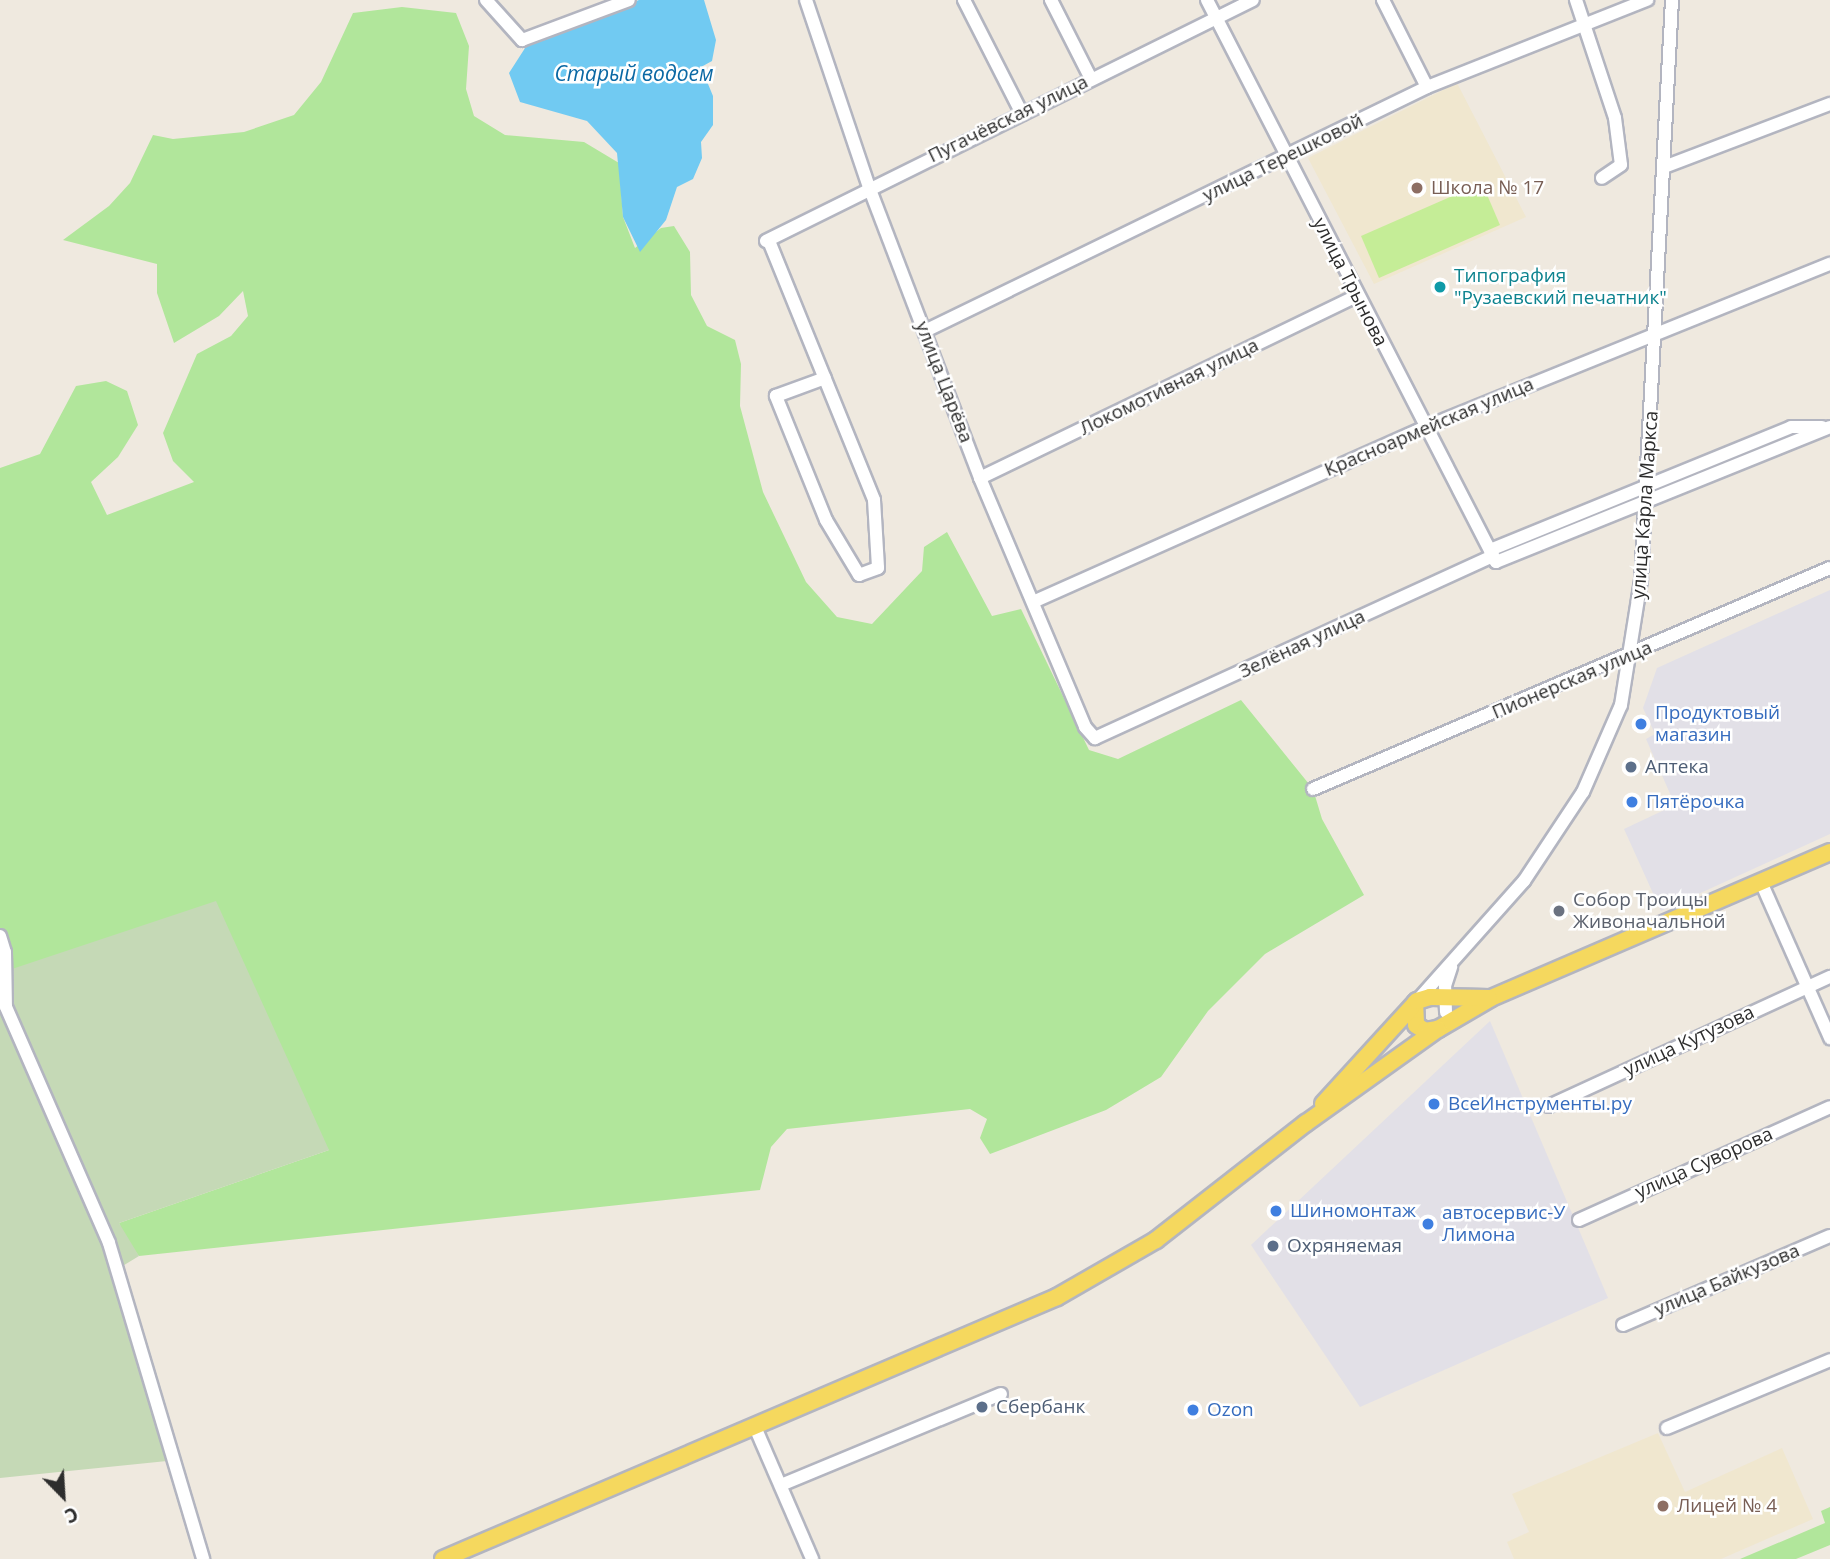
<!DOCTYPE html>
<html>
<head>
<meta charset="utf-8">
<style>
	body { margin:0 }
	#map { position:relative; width:1830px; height:1559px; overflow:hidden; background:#efe9df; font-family:"Open Sans",sans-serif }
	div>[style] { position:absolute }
	.industrial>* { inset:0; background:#e2e0e7 }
	.education>* { inset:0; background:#f0e7cf }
	.green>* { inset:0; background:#b1e69b }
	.cemetery>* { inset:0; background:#c5d9b6 }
	.pitch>* { inset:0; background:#c5ed97 }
	.water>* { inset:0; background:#71caf2 }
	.roads { filter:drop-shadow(2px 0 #b3b5c0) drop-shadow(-2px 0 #b3b5c0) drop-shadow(0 2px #b3b5c0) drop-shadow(0 -2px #b3b5c0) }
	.minor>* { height:12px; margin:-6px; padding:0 6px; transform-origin:6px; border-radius:6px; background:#fff }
	.major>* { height:16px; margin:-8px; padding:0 8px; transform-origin:8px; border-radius:8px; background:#f5d85e }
	.dots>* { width:19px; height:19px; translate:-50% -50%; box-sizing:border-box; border:4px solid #fff; border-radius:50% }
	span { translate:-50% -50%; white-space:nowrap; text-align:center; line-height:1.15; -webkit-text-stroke:5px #fff; paint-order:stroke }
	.street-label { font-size:19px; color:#2d2d2d }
	.education-label { font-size:19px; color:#785e54 }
	.left { translate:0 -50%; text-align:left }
	.culture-label { font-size:19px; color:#0d838f }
	.shop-label { font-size:19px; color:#366cbe }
	.service-label { font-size:19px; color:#4e5e75 }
	.worship-label { font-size:19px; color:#5b616d }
	.water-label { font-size:21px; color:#0a68a4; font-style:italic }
	.north { position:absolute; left:28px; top:1461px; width:70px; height:70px; -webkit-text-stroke:5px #fff; paint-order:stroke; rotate:156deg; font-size:19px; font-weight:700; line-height:28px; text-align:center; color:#2d2d2d }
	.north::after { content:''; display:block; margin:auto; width:24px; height:32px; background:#2d2d2d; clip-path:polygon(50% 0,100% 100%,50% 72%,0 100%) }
</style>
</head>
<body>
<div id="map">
	<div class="industrial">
		<i style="clip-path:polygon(1830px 590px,1830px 834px,1661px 911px,1624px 829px,1675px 805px,1646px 739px,1655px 734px,1643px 708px,1657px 668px)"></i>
		<i style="clip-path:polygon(1490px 1021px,1608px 1298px,1360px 1407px,1251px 1245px)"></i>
	</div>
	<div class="education">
		<i style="clip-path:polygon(1457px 83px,1526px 217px,1374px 284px,1308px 158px)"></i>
		<i style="clip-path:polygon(1658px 1433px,1685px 1492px,1782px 1448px,1813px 1519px,1721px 1559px,1514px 1559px,1507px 1542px,1529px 1532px,1512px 1494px)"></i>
	</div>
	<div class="green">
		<i style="clip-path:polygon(402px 7px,456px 13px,469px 46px,466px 89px,474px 116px,505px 135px,584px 142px,619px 163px,623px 217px,635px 248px,661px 228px,674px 226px,690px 252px,691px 295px,707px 326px,735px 340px,741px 364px,740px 406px,763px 492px,806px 582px,837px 617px,872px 624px,922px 571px,924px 547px,947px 532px,992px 616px,1021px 609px,1089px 750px,1118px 759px,1241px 700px,1313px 789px,1322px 819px,1364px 895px,1265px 954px,1208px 1011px,1161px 1077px,1106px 1110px,990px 1154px,980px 1138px,987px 1119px,970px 1109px,787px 1129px,771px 1147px,760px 1190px,139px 1256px,127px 1242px,119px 1223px,329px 1150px,0 973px,0 468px,40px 454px,76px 386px,106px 381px,127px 391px,138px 425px,118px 457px,91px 482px,107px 515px,194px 482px,173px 461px,163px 433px,197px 354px,231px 336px,248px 316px,243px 291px,219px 316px,174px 343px,157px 293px,157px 264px,63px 240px,109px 206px,130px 183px,153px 135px,173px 139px,244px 132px,294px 115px,321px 82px,353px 13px)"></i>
		<i style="clip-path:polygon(1830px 1507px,1830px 1545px,1796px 1559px,1740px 1559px,1825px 1523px,1821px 1511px)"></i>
	</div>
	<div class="cemetery">
		<i style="clip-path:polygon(216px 901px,329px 1150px,119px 1223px,139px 1256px,116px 1270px,114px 1282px,167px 1461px,0 1478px,0 973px)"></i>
	</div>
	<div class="pitch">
		<i style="clip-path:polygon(1482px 183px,1500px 225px,1379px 278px,1361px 236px)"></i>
	</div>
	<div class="water">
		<i style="clip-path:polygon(639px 0,704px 0,716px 40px,712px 61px,701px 67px,713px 96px,713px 125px,701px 142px,702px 158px,693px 179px,677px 187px,666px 220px,640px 252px,623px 217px,617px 153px,587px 121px,520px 102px,509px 73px,527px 45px)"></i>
	</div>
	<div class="roads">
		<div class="minor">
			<i style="left:486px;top:0;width:54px;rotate:48deg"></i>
			<i style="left:522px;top:40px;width:114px;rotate:-20.5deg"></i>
			<i style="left:806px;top:0;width:197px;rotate:71.4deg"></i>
			<i style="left:869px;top:187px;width:311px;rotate:69.1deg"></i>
			<i style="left:980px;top:478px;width:270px;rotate:67.1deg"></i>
			<i style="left:1085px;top:727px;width:15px;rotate:48deg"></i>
			<i style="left:1095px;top:738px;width:438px;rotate:-24.6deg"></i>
			<i style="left:964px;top:0;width:128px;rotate:63deg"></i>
			<i style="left:1051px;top:0;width:89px;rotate:63.1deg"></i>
			<i style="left:1207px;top:0;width:632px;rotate:62.79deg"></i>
			<i style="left:1496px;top:562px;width:360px;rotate:-22deg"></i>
			<i style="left:1383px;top:0;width:97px;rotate:63.2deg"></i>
			<i style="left:1576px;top:0;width:124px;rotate:71.7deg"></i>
			<i style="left:1615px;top:118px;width:47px;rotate:82.7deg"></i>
			<i style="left:1621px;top:165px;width:23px;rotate:146deg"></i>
			<i style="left:1664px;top:167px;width:178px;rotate:-20.8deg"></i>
			<i style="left:766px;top:241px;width:543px;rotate:-26.33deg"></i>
			<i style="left:769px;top:241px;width:279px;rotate:67.9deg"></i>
			<i style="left:874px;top:500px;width:68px;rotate:86.6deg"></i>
			<i style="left:878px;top:568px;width:20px;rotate:160deg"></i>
			<i style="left:859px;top:575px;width:64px;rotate:-121deg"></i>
			<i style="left:826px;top:520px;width:134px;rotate:-112deg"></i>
			<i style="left:776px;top:396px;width:52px;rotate:-20.2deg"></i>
			<i style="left:925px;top:331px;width:558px;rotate:-25.92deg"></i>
			<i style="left:1427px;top:87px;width:237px;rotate:-21.6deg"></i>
			<i style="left:980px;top:478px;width:419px;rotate:-25.8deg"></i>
			<i style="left:1490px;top:550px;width:325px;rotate:-22.2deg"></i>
			<i style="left:1791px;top:427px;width:31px"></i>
			<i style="left:1033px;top:602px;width:430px;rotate:-24deg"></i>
			<i style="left:1426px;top:427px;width:436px;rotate:-22deg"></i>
			<i style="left:1313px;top:789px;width:562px;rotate:-23.15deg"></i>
			<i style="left:1761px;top:882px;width:171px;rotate:66.1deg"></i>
			<i style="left:0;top:936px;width:17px;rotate:73deg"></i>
			<i style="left:5px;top:952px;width:55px;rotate:89deg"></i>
			<i style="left:6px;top:1007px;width:257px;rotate:66.4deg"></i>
			<i style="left:109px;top:1243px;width:330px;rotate:73.4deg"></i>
			<i style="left:1417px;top:1001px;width:161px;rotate:-48.3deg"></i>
			<i style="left:1524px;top:881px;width:107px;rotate:-56.5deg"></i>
			<i style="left:1583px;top:792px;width:95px;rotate:-66.4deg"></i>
			<i style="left:1621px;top:705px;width:127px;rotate:-80.9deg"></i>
			<i style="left:1641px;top:580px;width:581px;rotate:-86.94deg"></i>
			<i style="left:1446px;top:1012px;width:26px;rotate:-92deg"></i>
			<i style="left:1445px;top:986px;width:20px;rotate:-72deg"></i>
			<i style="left:1549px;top:1106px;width:309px;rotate:-24.7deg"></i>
			<i style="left:1579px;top:1220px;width:275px;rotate:-24.2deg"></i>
			<i style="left:1623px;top:1325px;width:225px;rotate:-23.3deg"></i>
			<i style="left:755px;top:1427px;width:144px;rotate:66.6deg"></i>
			<i style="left:1667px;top:1428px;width:177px;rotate:-22.6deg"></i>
			<i style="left:781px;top:1485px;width:238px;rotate:-22.5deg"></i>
		</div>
		<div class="major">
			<i style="left:1415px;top:1003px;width:22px;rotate:87deg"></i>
			<i style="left:1416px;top:1025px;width:11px;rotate:34deg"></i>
			<i style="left:1425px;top:1031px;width:13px;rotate:-9deg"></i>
			<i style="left:1438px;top:1029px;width:61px;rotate:-30.3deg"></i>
			<i style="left:1491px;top:998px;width:369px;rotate:-23.3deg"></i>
			<i style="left:1323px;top:1104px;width:139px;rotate:-47.6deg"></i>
			<i style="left:1417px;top:1001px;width:14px;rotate:-17deg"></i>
			<i style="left:1430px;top:997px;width:59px;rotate:1deg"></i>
			<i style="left:443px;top:1559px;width:668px;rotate:-23.11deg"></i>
			<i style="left:1057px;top:1297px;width:114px;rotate:-29.9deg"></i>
			<i style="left:1156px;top:1240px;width:190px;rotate:-38deg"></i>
			<i style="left:1306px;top:1123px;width:162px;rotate:-35.5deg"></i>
		</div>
	</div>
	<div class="dots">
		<i style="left:1417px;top:188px;background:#8d6e63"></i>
		<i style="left:1440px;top:287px;background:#0f9aa8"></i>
		<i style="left:1641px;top:724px;background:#3f7fe0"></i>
		<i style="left:1631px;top:767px;background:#5c6f8a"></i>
		<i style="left:1632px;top:802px;background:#3f7fe0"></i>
		<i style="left:1559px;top:911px;background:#6b7280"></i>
		<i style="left:1434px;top:1104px;background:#3f7fe0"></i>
		<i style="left:1276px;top:1211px;background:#3f7fe0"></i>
		<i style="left:1428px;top:1224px;background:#3f7fe0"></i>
		<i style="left:1273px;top:1246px;background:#5c6f8a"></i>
		<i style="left:982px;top:1407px;background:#5c6f8a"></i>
		<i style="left:1193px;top:1410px;background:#3f7fe0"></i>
		<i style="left:1663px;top:1506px;background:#8d6e63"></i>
	</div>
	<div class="street-label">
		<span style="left:1008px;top:119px;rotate:-26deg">Пугачёвская улица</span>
		<span style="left:1283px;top:158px;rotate:-26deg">улица Терешковой</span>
		<span style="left:1350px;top:282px;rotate:63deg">улица Трынова</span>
		<span style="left:944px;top:382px;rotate:69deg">улица Царёва</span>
		<span style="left:1169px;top:387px;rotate:-26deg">Локомотивная улица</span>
		<span style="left:1429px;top:427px;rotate:-23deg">Красноармейская улица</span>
		<span style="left:1645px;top:505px;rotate:-86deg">улица Карла Маркса</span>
		<span style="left:1302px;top:644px;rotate:-25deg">Зелёная улица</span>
		<span style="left:1572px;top:680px;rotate:-23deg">Пионерская улица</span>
		<span style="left:1689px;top:1041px;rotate:-25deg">улица Кутузова</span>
		<span style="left:1704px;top:1163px;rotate:-24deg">улица Суворова</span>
		<span style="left:1727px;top:1280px;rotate:-23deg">улица Байкузова</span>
	</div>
	<div class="education-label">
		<span class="left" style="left:1431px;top:188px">Школа № 17</span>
		<span class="left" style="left:1677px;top:1506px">Лицей № 4</span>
	</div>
	<div class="culture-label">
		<span class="left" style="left:1454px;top:287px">Типография<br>"Рузаевский печатник"</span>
	</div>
	<div class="shop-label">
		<span class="left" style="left:1655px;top:724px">Продуктовый<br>магазин</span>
		<span class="left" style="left:1646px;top:802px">Пятёрочка</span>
		<span class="left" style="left:1448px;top:1104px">ВсеИнструменты.ру</span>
		<span class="left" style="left:1290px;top:1211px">Шиномонтаж</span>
		<span class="left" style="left:1442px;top:1224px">автосервис-У<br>Лимона</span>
		<span class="left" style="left:1207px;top:1410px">Ozon</span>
	</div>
	<div class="service-label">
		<span class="left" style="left:1645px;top:767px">Аптека</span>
		<span class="left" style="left:1287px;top:1246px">Охряняемая</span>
		<span class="left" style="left:996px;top:1407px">Сбербанк</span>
	</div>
	<div class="worship-label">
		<span class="left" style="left:1573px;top:911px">Собор Троицы<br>Живоначальной</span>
	</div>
	<div class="water-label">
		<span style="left:634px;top:73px">Старый водоем</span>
	</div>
	<div class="north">С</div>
</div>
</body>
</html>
